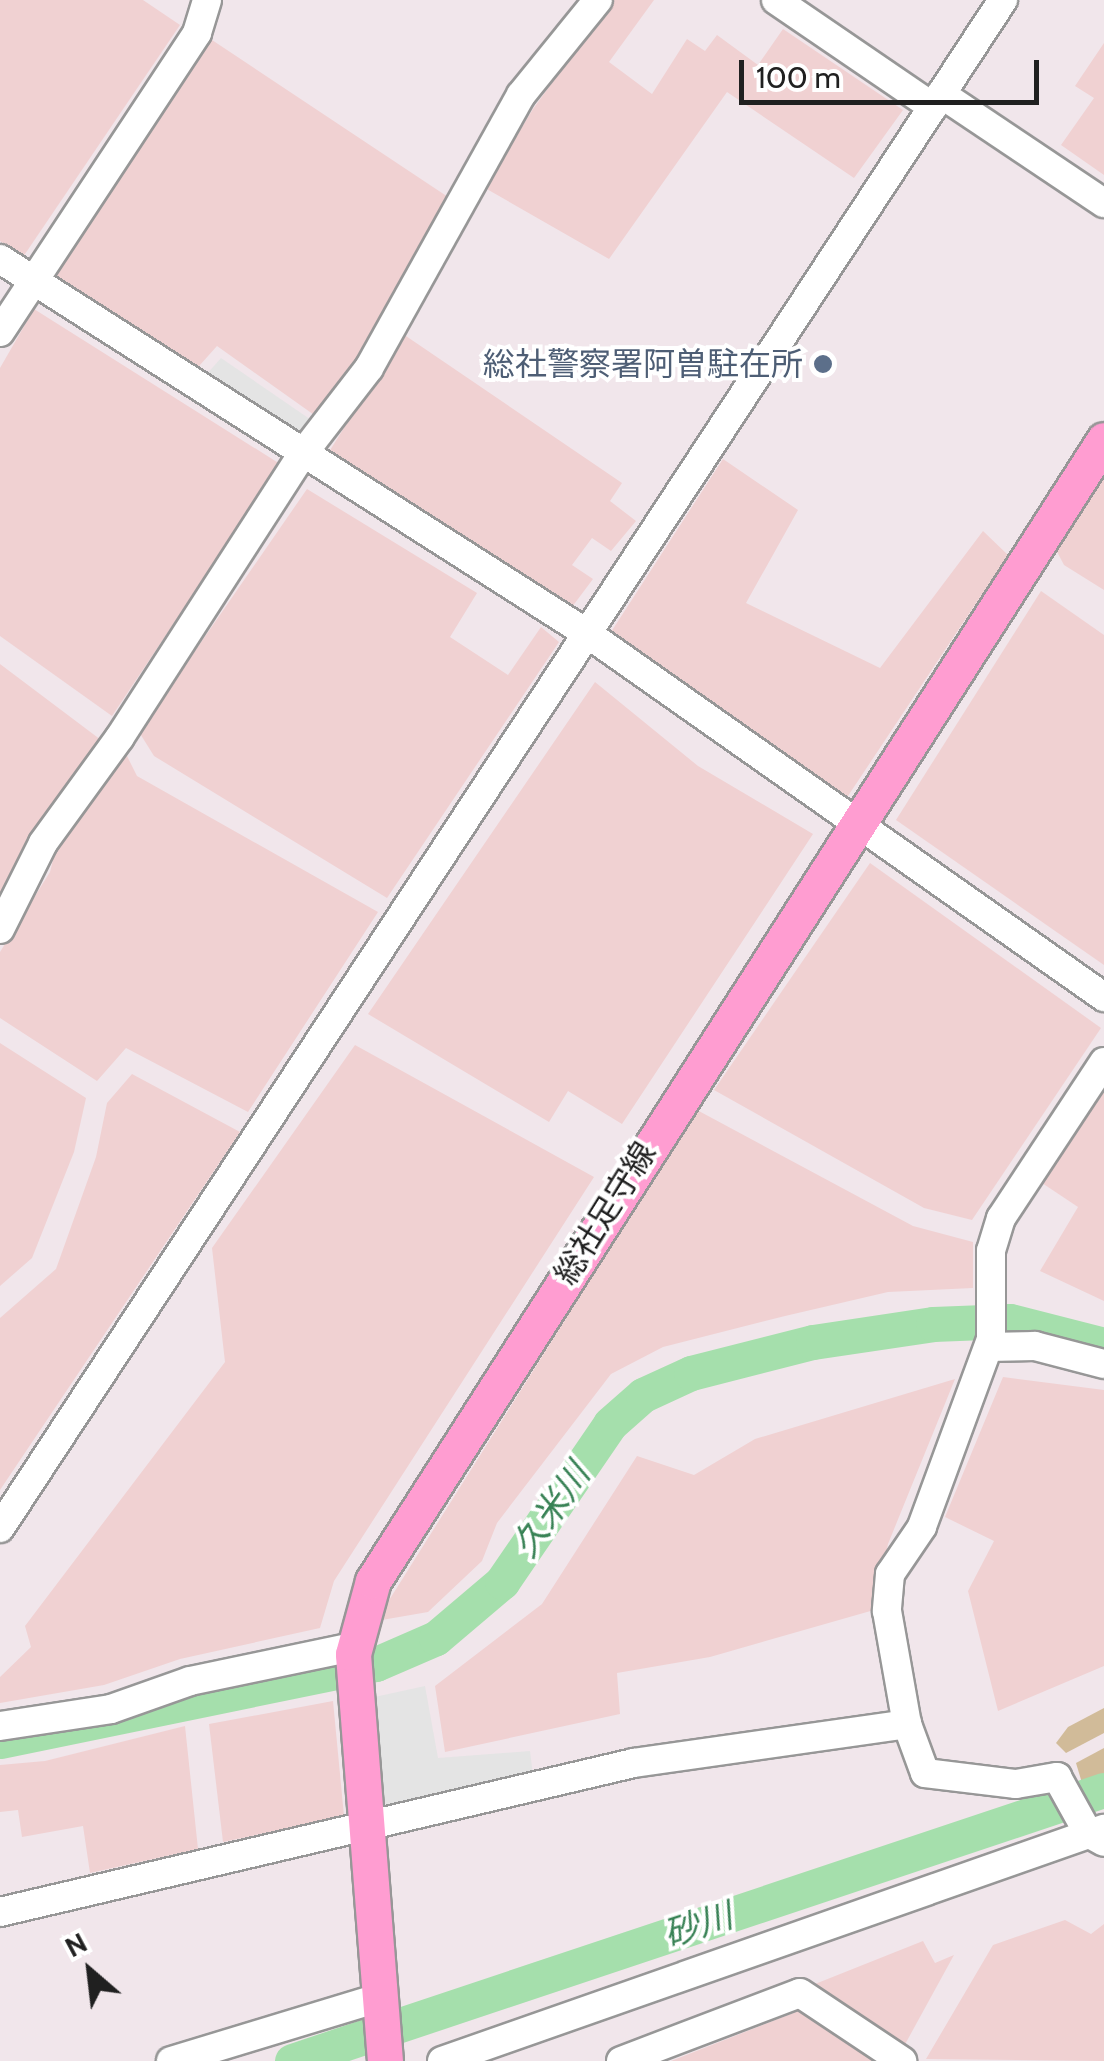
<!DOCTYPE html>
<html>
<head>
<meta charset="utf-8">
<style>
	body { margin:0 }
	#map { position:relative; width:1104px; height:2061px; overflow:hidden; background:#f1e6eb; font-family:Cabin,"Noto Sans JP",sans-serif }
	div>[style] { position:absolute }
	.farmland>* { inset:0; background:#f0d1d2 }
	.forest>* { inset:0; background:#d1bb99 }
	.parking>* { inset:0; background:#e4e4e4 }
	.river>* { height:35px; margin:-17.5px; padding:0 17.5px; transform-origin:17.5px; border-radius:17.5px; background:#a5dfac }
	.roads { filter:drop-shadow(2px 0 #979797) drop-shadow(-2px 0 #979797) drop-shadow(0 2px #979797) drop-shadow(0 -2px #979797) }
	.minor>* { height:28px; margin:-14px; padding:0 14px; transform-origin:14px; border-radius:14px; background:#fff }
	.major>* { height:35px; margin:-17.5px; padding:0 17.5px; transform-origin:17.5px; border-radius:17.5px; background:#ff9dd1 }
	.dots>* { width:28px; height:28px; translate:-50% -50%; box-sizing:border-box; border:5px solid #fff; border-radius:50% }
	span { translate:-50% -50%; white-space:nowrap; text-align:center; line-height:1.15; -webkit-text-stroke:8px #fff; paint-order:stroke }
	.service-label { font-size:32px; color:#4e5e75 }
	.right { translate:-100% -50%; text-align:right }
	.street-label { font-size:32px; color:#202020 }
	.water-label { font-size:35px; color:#388255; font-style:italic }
	.north { position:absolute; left:40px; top:1921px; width:100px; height:100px; -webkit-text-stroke:8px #fff; paint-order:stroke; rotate:332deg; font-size:28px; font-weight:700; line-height:40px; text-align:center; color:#202020 }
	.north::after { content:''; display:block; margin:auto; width:35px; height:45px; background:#202020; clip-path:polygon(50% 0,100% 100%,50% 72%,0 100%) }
	.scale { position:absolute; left:739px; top:60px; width:300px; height:45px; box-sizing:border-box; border:5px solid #202020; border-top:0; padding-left:12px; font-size:30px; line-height:35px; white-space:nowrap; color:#202020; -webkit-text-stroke:8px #fff; paint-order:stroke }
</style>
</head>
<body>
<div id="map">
	<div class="farmland">
		<i style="clip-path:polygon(0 0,143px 0,180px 25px,23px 257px,0 241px)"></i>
		<i style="clip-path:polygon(612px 0,654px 0,609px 62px,652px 94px,687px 39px,705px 51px,717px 35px,758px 65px,783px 29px,903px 110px,854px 178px,727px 92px,609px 259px,485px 188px,533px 109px)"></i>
		<i style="clip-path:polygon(209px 38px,448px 197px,349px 373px,317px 417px,217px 346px,191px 375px,56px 289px,55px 273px)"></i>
		<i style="clip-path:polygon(1104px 43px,1104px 175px,1061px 145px,1094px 98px,1075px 86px)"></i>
		<i style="clip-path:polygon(34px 309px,280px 464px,112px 716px,0 636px,0 368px)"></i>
		<i style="clip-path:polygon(403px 334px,622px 483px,610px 501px,636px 521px,611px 551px,592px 538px,572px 565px,593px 579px,572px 607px,327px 455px)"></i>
		<i style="clip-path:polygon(723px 459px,798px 510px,746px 603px,880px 668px,983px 531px,1008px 555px,846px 799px,611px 632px)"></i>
		<i style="clip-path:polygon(1104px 471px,1104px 590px,1064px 565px,1054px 546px)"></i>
		<i style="clip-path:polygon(307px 489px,477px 593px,450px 637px,508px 675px,541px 627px,559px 642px,387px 898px,154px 756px,139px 732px)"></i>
		<i style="clip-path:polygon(1041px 591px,1104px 635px,1104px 965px,896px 820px)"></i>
		<i style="clip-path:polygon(0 664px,101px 740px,33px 831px,0 901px)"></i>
		<i style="clip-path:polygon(595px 682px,698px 766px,813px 834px,622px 1124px,568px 1091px,549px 1122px,368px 1014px)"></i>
		<i style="clip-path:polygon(126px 754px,137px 776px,378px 912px,248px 1112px,126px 1048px,97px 1081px,0 1018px,0 952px,50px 872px,55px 852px)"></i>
		<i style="clip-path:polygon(870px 863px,1101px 1028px,972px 1220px,924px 1208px,714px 1090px)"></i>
		<i style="clip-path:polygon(0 1043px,86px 1098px,74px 1152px,32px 1258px,0 1286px)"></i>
		<i style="clip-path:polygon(355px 1045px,594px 1177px,334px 1581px,320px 1628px,180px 1659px,104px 1685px,0 1703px,0 1677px,31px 1647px,25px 1626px,225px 1362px,212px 1248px)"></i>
		<i style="clip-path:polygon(1104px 1073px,1104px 1301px,1040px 1271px,1078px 1207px,1033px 1177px)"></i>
		<i style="clip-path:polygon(132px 1074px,240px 1132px,0 1490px,0 1318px,56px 1269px,96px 1157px,107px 1103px)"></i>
		<i style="clip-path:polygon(697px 1110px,913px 1226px,973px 1242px,973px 1288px,888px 1292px,785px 1316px,663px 1347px,611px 1374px,497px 1523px,482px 1561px,428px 1612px,376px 1621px)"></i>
		<i style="clip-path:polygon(1003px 1377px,1104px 1390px,1104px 1666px,998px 1711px,968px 1591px,994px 1541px,945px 1517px)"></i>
		<i style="clip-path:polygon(955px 1379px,888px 1544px,874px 1610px,710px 1657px,617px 1673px,620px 1714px,445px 1752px,435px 1686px,542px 1604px,637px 1456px,694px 1475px,755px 1439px)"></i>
		<i style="clip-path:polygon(333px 1701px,344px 1816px,223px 1842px,209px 1724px)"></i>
		<i style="clip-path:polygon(185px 1726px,198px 1849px,90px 1873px,83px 1826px,22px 1837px,18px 1810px,0 1812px,0 1765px,45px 1761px)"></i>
		<i style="clip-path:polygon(1065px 1920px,1091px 1934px,1104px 1924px,1104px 2061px,926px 2059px,993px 1945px)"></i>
		<i style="clip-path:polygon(923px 1941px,935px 1963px,954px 1955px,903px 2048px,810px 1986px)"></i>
		<i style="clip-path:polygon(801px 2010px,877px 2061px,671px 2061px)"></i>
	</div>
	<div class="forest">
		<i style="clip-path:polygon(1104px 1708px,1104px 1733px,1066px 1753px,1056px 1743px,1068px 1727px)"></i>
		<i style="clip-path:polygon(1104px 1748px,1104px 1783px,1082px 1783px,1076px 1763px)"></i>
	</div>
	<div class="parking">
		<i style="clip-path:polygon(221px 358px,317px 424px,300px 451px,199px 383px)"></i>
		<i style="clip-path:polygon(425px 1686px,438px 1758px,530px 1751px,533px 1775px,383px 1811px,370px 1698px)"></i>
	</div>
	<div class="river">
		<i style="left:0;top:1741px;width:384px;rotate:-11.6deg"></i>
		<i style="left:376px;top:1664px;width:65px;rotate:-23.4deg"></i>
		<i style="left:436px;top:1638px;width:87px;rotate:-40.3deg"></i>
		<i style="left:502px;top:1582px;width:191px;rotate:-55.6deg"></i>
		<i style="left:610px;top:1424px;width:44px;rotate:-41.3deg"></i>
		<i style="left:643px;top:1395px;width:53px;rotate:-24.6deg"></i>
		<i style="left:691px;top:1373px;width:126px;rotate:-14.3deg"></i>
		<i style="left:813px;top:1342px;width:121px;rotate:-8.5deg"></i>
		<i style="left:933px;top:1324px;width:77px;rotate:-2.2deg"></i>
		<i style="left:1010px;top:1321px;width:97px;rotate:14.3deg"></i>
		<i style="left:292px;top:2061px;width:856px;rotate:-18.46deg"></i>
	</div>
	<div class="roads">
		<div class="minor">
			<i style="left:776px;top:0;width:190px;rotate:34.3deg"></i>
			<i style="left:941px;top:94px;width:196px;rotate:33.8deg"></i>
			<i style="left:0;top:259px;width:697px;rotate:32.53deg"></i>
			<i style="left:588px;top:634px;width:631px;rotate:35.13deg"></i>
			<i style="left:0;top:332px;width:358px;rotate:-56.6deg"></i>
			<i style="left:197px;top:33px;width:34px;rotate:-73deg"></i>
			<i style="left:0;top:929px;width:96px;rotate:-63.4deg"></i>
			<i style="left:43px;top:843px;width:131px;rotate:-54deg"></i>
			<i style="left:120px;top:737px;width:334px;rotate:-57.2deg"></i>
			<i style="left:301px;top:456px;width:111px;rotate:-52.3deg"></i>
			<i style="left:369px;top:368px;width:312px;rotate:-60.9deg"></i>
			<i style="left:521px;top:95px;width:122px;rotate:-51deg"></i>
			<i style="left:1104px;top:1062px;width:187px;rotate:123.4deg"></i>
			<i style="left:1001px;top:1218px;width:34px;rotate:107deg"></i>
			<i style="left:991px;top:1251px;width:88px;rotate:90deg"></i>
			<i style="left:991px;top:1339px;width:200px;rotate:110.2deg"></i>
			<i style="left:922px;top:1527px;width:57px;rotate:124.2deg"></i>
			<i style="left:890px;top:1574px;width:37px;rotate:95deg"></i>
			<i style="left:887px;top:1611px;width:115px;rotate:80deg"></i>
			<i style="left:907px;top:1724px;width:52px;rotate:69.8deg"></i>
			<i style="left:925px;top:1773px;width:92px;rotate:6.9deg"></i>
			<i style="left:1016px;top:1784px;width:42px;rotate:-9.7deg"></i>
			<i style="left:1057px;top:1777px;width:64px;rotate:61deg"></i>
			<i style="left:1088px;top:1833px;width:18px;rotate:29deg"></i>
			<i style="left:989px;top:1347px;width:46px;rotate:-1.2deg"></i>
			<i style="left:1035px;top:1346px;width:71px;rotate:14.6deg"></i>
			<i style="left:0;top:1528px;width:1828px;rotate:-56.72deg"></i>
			<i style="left:0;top:1726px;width:112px;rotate:-8.7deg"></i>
			<i style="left:111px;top:1709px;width:84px;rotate:-19.5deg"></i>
			<i style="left:190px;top:1681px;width:167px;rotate:-11.8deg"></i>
			<i style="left:0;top:1912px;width:651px;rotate:-13.23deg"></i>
			<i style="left:634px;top:1763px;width:276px;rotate:-8.1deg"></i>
			<i style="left:171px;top:2061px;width:217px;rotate:-16.9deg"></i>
			<i style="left:442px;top:2061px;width:701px;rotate:-19.34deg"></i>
			<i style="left:621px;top:2061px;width:191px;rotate:-20.8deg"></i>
			<i style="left:800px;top:1993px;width:123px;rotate:33.7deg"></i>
		</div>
		<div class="major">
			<i style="left:385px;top:2061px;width:408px;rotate:-94.5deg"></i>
			<i style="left:353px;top:1654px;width:76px;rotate:-74.7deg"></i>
			<i style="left:373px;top:1581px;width:1355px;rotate:-57.35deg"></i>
		</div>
	</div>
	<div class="dots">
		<i style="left:823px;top:364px;background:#5c6f8a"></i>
	</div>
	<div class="service-label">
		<span class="right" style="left:803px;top:364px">総社警察署阿曽駐在所</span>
	</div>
	<div class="street-label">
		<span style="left:605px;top:1213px;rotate:-58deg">総社足守線</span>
	</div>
	<div class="water-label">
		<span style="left:551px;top:1510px;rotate:-55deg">久米川</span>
		<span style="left:698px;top:1925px;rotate:-18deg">砂川</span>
	</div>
	<div class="north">N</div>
	<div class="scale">100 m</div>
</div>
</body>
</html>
